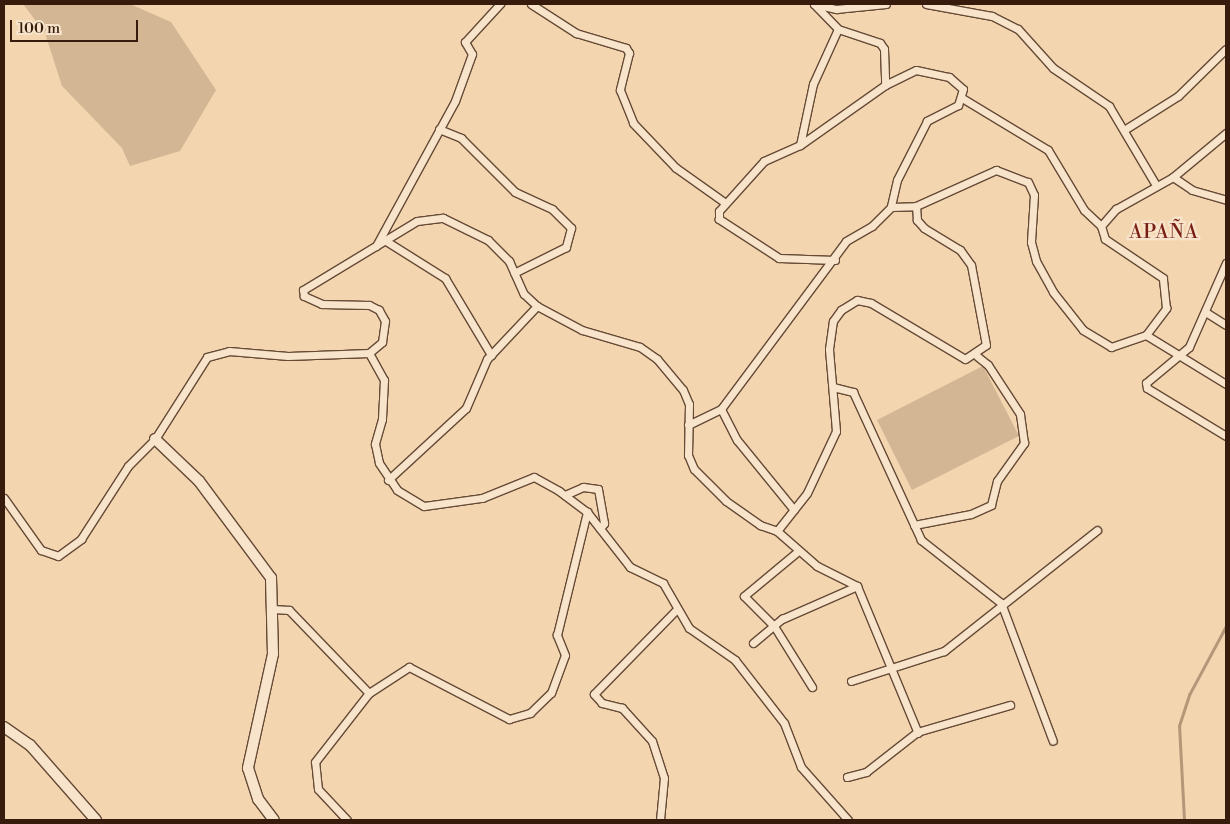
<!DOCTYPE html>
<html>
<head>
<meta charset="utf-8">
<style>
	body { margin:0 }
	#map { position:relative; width:1230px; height:824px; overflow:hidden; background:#f3d6af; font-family:"Libre Bodoni",serif }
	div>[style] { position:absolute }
	.green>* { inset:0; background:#d3b693 }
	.stream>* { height:2.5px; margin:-1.25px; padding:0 1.25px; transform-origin:1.25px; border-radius:1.25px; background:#b39778 }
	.roads { filter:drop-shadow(1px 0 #664a36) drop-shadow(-1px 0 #664a36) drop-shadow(0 1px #664a36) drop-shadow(0 -1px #664a36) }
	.street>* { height:7px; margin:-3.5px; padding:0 3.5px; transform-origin:3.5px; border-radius:3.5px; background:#f7e4cb }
	.secondary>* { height:10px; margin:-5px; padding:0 5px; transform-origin:5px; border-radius:5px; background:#f7e4cb }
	span { translate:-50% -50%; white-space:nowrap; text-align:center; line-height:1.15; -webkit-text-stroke:4.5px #f7e4cb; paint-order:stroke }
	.quarter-label { font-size:19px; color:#7a1f14; letter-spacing:1px }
	.frame { position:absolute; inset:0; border:5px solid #371c0d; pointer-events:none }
	.scale { position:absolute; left:10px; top:20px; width:128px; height:22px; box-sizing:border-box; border:2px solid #371c0d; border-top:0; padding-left:6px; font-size:15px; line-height:18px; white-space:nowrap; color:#371c0d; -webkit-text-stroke:4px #f7e4cb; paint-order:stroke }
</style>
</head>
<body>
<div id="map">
	<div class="green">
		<i style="clip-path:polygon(23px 4px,130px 4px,171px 22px,216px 90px,180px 151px,130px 166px,122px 148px,62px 86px,45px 33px)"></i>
		<i style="clip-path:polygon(983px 366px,1019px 436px,912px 490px,877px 420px)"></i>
	</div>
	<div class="stream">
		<i style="left:1184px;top:820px;width:94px;rotate:-93deg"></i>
		<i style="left:1179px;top:726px;width:33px;rotate:-72deg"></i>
		<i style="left:1189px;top:695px;width:78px;rotate:-61.8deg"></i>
	</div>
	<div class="roads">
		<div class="street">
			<i style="left:531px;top:4px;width:54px;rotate:32.8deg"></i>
			<i style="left:576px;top:33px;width:52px;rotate:16.7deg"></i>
			<i style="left:626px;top:48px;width:6px;rotate:59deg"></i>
			<i style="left:629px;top:53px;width:38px;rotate:104deg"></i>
			<i style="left:620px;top:90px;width:35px;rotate:68deg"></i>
			<i style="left:633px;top:123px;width:62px;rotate:46.3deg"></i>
			<i style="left:676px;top:168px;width:59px;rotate:35.3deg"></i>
			<i style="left:814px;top:4px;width:35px;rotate:46deg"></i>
			<i style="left:838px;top:29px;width:44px;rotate:18.4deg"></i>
			<i style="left:880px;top:43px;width:7px;rotate:56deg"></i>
			<i style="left:884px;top:49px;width:36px;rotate:88deg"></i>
			<i style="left:885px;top:85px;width:34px;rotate:-26deg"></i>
			<i style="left:916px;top:70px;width:34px;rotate:12deg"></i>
			<i style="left:949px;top:77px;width:18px;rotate:41deg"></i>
			<i style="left:963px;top:89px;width:17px;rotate:107deg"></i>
			<i style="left:958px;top:105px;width:35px;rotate:153deg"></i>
			<i style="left:927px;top:121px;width:66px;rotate:117deg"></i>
			<i style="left:897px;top:180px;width:28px;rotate:103deg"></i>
			<i style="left:814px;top:4px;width:23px;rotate:13deg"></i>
			<i style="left:836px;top:9px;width:50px;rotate:-5.7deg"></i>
			<i style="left:926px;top:4px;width:67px;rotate:10.3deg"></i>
			<i style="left:992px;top:16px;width:29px;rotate:27deg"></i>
			<i style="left:1018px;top:29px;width:52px;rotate:48.1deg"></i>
			<i style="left:1053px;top:68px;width:68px;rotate:34.2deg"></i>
			<i style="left:1109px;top:106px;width:92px;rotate:59.3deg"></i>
			<i style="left:962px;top:98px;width:100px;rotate:31.2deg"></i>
			<i style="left:1048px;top:150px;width:70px;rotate:59deg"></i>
			<i style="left:1084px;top:210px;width:23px;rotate:43deg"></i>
			<i style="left:439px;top:129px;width:24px;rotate:22deg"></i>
			<i style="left:461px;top:138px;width:76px;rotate:45deg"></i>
			<i style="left:515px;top:192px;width:41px;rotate:24.7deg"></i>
			<i style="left:552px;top:209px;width:27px;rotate:45deg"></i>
			<i style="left:571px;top:228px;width:20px;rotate:105deg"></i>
			<i style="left:566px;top:247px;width:58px;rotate:153.4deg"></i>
			<i style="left:1124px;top:130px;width:64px;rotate:-32.2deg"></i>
			<i style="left:1178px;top:96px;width:67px;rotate:-44.4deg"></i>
			<i style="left:800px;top:145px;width:62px;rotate:-78deg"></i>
			<i style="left:813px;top:84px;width:60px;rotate:-65.6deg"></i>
			<i style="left:1173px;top:177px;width:23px;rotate:34deg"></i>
			<i style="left:1192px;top:190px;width:35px;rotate:16deg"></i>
			<i style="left:386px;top:241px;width:70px;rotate:32.1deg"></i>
			<i style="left:445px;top:278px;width:90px;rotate:59.1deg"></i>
			<i style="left:376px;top:246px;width:165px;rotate:-61.4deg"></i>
			<i style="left:455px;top:101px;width:50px;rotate:-70.1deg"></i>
			<i style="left:472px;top:54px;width:14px;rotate:-120deg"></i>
			<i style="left:465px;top:42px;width:52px;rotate:-47.4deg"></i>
			<i style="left:835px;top:260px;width:56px;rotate:-178deg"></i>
			<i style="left:779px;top:258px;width:72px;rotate:-147deg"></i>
			<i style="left:719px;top:219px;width:8px;rotate:-90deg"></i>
			<i style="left:719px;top:211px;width:67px;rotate:-48deg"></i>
			<i style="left:764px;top:161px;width:39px;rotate:-24deg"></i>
			<i style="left:800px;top:145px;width:104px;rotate:-35.2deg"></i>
			<i style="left:1226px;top:263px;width:92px;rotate:113.8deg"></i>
			<i style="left:1189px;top:347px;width:56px;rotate:140.1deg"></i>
			<i style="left:1146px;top:383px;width:5px;rotate:79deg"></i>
			<i style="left:1147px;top:388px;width:92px;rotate:31.3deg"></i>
			<i style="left:1207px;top:313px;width:22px;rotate:32deg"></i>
			<i style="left:1146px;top:335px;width:94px;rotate:31.5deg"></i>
			<i style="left:369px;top:353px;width:31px;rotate:61deg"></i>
			<i style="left:384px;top:380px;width:39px;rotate:93deg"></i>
			<i style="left:382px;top:419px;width:26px;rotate:106deg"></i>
			<i style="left:375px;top:444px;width:19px;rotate:78deg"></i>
			<i style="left:379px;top:463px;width:32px;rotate:56deg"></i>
			<i style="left:397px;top:490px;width:31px;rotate:31deg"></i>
			<i style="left:424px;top:506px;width:59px;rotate:-7.9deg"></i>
			<i style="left:482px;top:498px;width:56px;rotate:-22deg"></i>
			<i style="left:534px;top:477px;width:29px;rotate:29deg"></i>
			<i style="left:559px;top:491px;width:35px;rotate:37deg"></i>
			<i style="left:587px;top:512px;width:70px;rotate:52deg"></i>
			<i style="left:630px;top:567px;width:37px;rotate:26deg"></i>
			<i style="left:663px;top:583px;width:52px;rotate:60deg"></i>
			<i style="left:689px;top:628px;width:56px;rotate:34.8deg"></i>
			<i style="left:735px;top:660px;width:80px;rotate:52.1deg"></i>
			<i style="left:784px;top:723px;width:47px;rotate:68.9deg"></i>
			<i style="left:801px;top:767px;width:71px;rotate:48.4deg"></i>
			<i style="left:833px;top:387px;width:21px;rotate:14deg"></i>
			<i style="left:853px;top:392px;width:163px;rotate:65.3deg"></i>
			<i style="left:921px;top:540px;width:102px;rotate:38.2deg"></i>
			<i style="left:1001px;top:603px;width:147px;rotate:69.4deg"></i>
			<i style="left:721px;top:409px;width:35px;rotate:63deg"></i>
			<i style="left:737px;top:440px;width:90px;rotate:50.8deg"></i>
			<i style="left:688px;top:425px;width:37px;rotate:-26deg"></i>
			<i style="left:721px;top:409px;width:209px;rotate:-53.3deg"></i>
			<i style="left:846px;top:241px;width:30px;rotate:-30deg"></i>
			<i style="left:872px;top:226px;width:27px;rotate:-45deg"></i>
			<i style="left:891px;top:207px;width:25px;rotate:-2deg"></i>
			<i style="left:916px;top:206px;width:88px;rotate:-24.2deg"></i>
			<i style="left:996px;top:170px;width:34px;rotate:21deg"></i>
			<i style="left:1028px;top:182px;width:14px;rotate:65deg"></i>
			<i style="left:1034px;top:195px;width:47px;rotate:93.7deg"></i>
			<i style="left:1031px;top:242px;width:20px;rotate:75deg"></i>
			<i style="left:1036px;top:261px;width:35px;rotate:61deg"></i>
			<i style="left:1053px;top:292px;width:48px;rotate:51.7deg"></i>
			<i style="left:1083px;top:330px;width:33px;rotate:31deg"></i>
			<i style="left:1111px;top:347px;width:37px;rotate:-19deg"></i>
			<i style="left:1146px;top:335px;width:34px;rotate:-53deg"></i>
			<i style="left:1166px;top:308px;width:30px;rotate:-96deg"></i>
			<i style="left:1163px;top:278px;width:70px;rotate:-146.1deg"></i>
			<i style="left:1105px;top:239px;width:14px;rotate:-107deg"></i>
			<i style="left:1101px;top:226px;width:23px;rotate:-49deg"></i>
			<i style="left:1116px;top:209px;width:65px;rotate:-29.3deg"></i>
			<i style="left:1173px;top:177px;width:69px;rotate:-39.7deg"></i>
			<i style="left:388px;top:480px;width:106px;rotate:-42.7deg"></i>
			<i style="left:466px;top:408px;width:53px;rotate:-66.8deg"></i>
			<i style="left:487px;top:359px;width:73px;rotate:-46.7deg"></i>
			<i style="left:565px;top:495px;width:20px;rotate:-24deg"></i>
			<i style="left:583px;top:487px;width:15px;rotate:8deg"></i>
			<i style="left:598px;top:489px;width:35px;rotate:80deg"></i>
			<i style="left:604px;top:523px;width:7px;rotate:124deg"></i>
			<i style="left:4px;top:498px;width:64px;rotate:54.6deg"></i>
			<i style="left:41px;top:550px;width:18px;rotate:19deg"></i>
			<i style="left:58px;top:556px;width:29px;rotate:-36deg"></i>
			<i style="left:81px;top:539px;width:87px;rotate:-57.2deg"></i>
			<i style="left:128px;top:466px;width:38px;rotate:-45deg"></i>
			<i style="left:155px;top:439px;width:97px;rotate:-57.6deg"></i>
			<i style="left:207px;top:357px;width:23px;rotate:-15deg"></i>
			<i style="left:229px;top:351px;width:59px;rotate:4.8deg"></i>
			<i style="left:288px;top:356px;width:81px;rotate:-2.1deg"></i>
			<i style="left:369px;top:353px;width:17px;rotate:-40deg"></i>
			<i style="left:382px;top:342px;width:21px;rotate:-82deg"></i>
			<i style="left:385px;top:321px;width:13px;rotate:-119deg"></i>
			<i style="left:379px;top:310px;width:11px;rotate:-153deg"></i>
			<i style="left:369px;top:305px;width:47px;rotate:-178.8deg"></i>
			<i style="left:322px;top:304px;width:20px;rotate:-156deg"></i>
			<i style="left:304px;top:296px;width:6px;rotate:-99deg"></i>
			<i style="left:303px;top:290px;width:133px;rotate:-31.2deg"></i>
			<i style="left:417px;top:221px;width:26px;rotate:-7deg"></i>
			<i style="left:443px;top:218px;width:50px;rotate:26.1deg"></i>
			<i style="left:488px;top:240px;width:30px;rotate:45deg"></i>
			<i style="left:509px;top:261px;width:36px;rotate:66deg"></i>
			<i style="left:524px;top:294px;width:18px;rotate:43deg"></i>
			<i style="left:537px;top:306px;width:51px;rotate:28.1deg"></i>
			<i style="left:582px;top:330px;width:60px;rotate:16.3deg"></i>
			<i style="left:640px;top:347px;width:21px;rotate:35deg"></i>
			<i style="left:657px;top:359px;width:40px;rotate:50deg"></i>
			<i style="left:683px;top:390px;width:15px;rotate:67deg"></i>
			<i style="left:689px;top:404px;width:51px;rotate:91.1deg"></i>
			<i style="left:688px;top:455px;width:15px;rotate:67deg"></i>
			<i style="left:694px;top:469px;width:45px;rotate:45deg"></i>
			<i style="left:726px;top:501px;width:42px;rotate:35.2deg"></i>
			<i style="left:760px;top:525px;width:18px;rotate:19deg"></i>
			<i style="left:777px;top:531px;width:53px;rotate:41.2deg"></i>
			<i style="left:817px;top:566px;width:45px;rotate:26.6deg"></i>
			<i style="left:857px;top:586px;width:159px;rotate:67.5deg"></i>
			<i style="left:914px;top:525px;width:58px;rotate:-10.9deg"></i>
			<i style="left:971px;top:514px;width:22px;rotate:-24deg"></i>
			<i style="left:991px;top:505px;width:25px;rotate:-76deg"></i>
			<i style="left:997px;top:481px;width:47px;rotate:-54.6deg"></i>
			<i style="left:1024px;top:443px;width:29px;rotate:-98deg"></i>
			<i style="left:1020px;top:414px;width:59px;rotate:-123.1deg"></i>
			<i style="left:988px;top:365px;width:14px;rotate:-141deg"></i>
			<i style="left:777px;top:531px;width:48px;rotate:-51.7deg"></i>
			<i style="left:807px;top:493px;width:68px;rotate:-64.9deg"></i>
			<i style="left:836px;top:431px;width:82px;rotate:-94.9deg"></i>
			<i style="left:829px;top:349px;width:28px;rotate:-82deg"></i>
			<i style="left:833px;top:321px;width:14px;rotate:-54deg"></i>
			<i style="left:841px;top:310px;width:19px;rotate:-32deg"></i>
			<i style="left:857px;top:300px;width:14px;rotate:12deg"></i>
			<i style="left:871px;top:303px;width:109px;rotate:30.8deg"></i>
			<i style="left:965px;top:359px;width:25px;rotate:-34deg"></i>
			<i style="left:986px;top:345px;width:81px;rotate:-100.6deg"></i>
			<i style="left:971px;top:265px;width:19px;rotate:-126deg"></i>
			<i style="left:960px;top:250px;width:42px;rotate:-148.6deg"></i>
			<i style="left:924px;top:228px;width:11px;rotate:-131deg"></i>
			<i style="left:917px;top:220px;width:14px;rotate:-94deg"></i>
			<i style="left:797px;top:552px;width:69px;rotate:140.3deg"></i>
			<i style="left:744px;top:596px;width:42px;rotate:45deg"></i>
			<i style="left:774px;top:626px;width:72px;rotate:58.1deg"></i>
			<i style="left:273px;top:609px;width:16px;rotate:4deg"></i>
			<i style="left:289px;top:610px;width:115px;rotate:46.1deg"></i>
			<i style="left:753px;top:643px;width:38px;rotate:-40deg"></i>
			<i style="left:782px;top:619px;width:82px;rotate:-23.7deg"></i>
			<i style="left:851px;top:681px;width:98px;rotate:-17.9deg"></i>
			<i style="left:944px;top:651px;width:195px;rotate:-38.3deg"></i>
			<i style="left:847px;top:777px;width:20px;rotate:-15deg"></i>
			<i style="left:866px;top:772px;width:65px;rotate:-38.1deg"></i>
			<i style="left:917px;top:732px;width:97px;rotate:-16.2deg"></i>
			<i style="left:347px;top:820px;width:42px;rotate:-133.1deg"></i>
			<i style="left:318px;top:789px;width:27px;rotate:-96deg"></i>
			<i style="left:315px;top:762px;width:88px;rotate:-52deg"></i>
			<i style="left:369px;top:693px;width:48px;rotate:-33deg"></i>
			<i style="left:409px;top:667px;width:113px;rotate:27.5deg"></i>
			<i style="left:509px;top:719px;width:22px;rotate:-16deg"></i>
			<i style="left:530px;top:713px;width:29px;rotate:-44deg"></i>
			<i style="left:551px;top:693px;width:40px;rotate:-69.8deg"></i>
			<i style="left:565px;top:655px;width:22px;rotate:-112deg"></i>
			<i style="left:557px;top:635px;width:127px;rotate:-76.3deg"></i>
			<i style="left:660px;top:820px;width:42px;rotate:-84.6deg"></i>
			<i style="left:664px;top:778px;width:39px;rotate:-108deg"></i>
			<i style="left:652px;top:741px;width:45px;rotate:-132.3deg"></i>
			<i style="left:622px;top:708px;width:21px;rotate:-166deg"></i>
			<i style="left:602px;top:703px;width:12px;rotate:-132deg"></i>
			<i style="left:594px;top:694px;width:119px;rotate:-45.7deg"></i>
		</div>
		<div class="secondary">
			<i style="left:155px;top:439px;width:61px;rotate:43.7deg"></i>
			<i style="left:199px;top:481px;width:121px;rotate:53.4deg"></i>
			<i style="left:271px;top:578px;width:76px;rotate:88.5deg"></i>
			<i style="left:273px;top:654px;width:117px;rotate:102.4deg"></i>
			<i style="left:248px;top:768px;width:33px;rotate:72deg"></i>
			<i style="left:258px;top:799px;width:26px;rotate:53deg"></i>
			<i style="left:4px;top:727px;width:32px;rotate:35deg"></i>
			<i style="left:30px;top:745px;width:100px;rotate:48.7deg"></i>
		</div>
	</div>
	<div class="quarter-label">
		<span style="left:1164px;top:233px">APAÑA</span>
	</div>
	<div class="frame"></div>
	<div class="scale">100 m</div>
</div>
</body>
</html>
